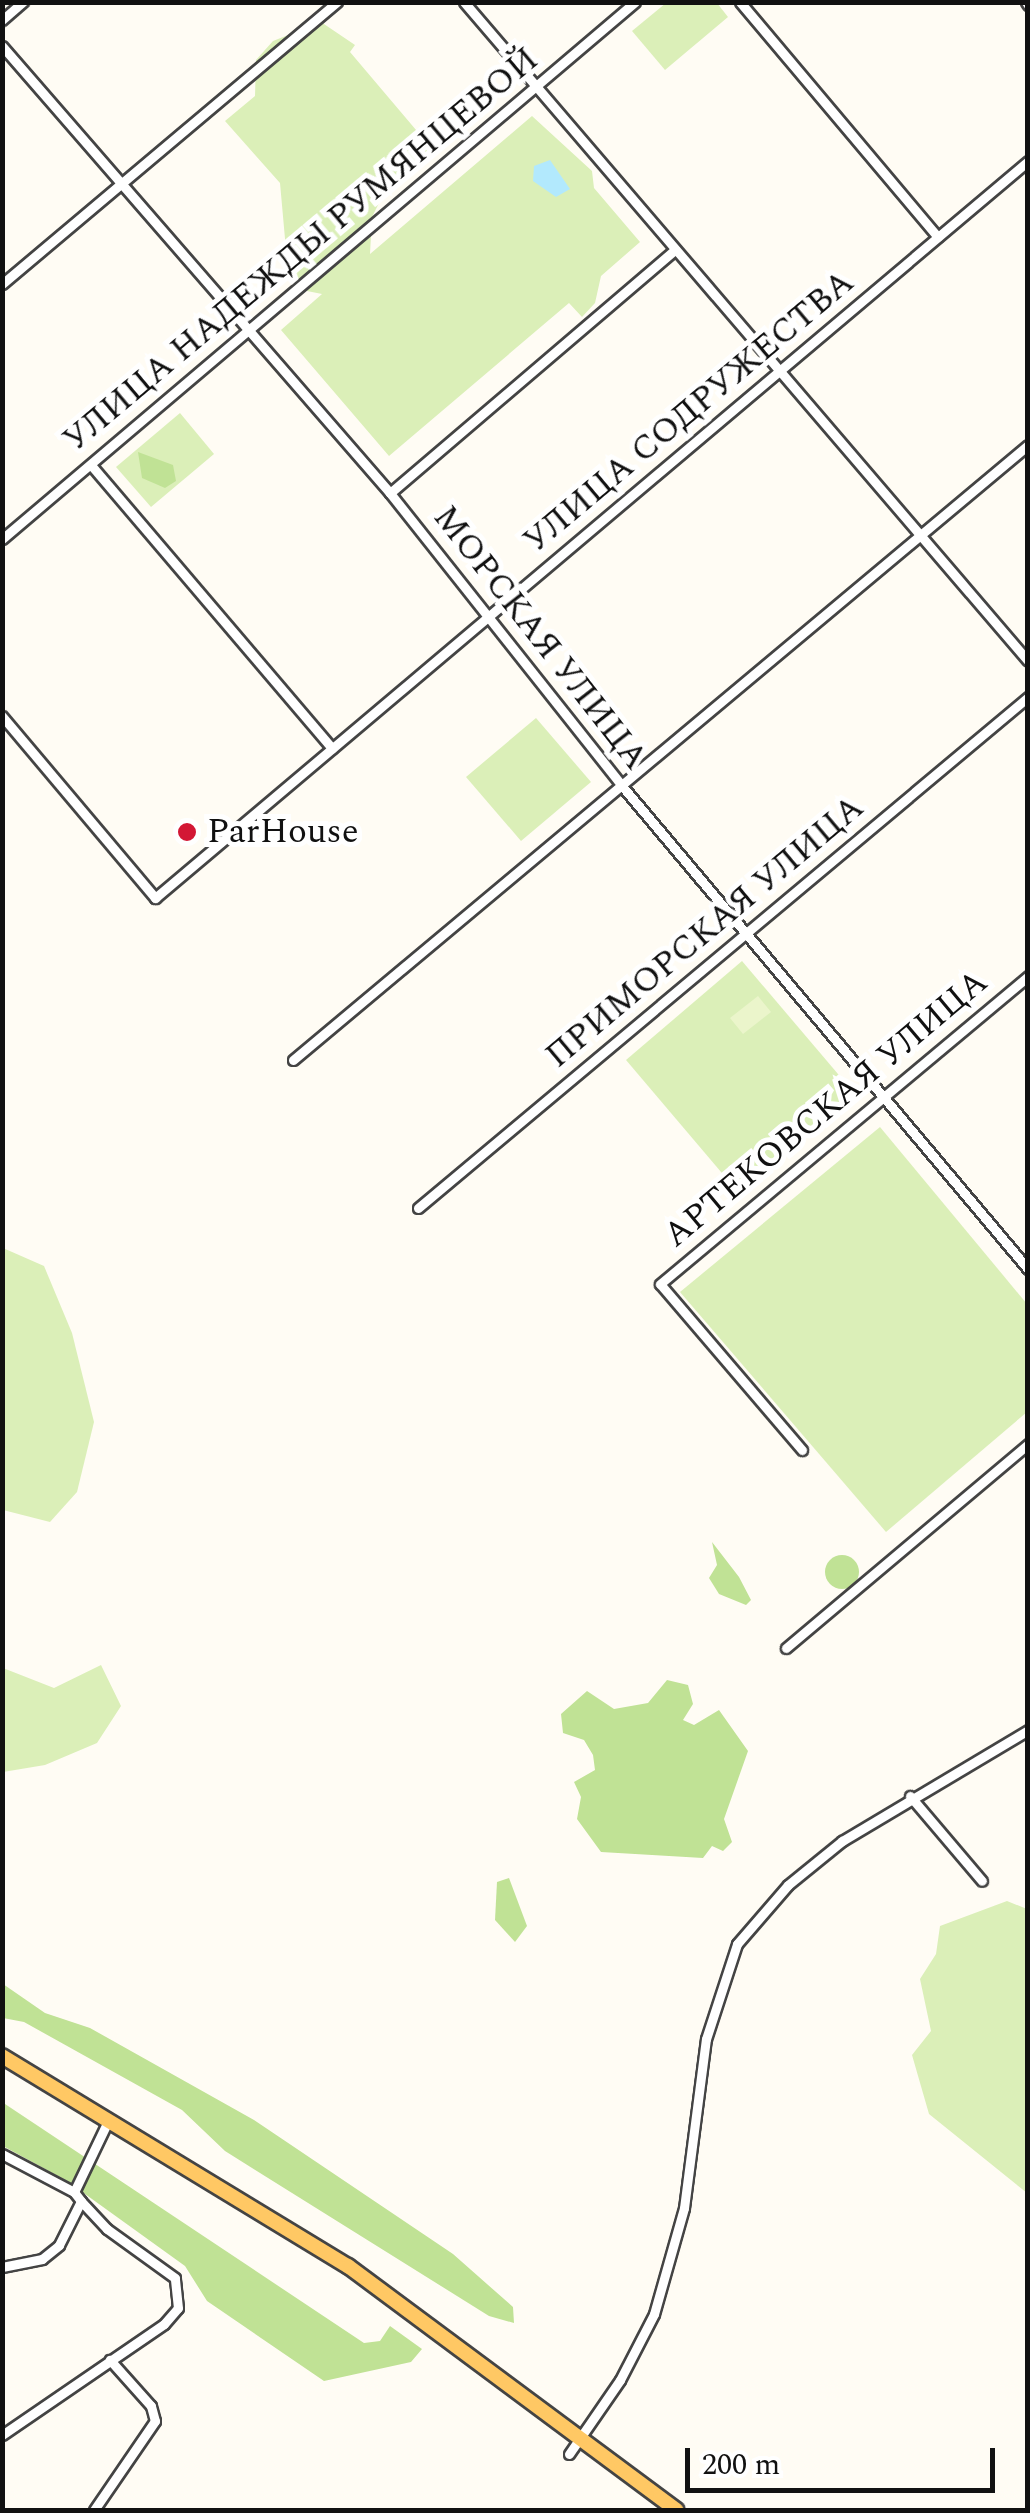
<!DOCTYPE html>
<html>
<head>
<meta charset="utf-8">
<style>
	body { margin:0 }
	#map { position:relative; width:1030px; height:2513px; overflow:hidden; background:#fffcf4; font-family:Spectral,serif }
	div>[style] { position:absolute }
	.green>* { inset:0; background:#dbefb8 }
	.forest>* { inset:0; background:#c0e295 }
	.round { border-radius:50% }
	.pitch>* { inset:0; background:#ebf5cb }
	.water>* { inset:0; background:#b2e9fd }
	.roads { filter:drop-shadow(2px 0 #444) drop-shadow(-2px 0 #444) drop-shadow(0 2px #444) drop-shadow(0 -2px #444) }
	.street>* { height:9px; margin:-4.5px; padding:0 4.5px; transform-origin:4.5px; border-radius:4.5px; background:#fff }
	.primary>* { height:14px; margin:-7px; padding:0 7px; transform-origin:7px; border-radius:7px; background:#ffc864 }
	.dots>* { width:28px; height:28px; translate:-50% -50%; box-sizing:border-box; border:5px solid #fff; border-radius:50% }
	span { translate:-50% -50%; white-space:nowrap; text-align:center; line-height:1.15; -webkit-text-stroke:10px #fff; paint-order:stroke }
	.street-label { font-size:35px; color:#111 }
	.poi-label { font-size:35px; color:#111 }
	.left { translate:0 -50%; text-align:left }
	.frame { position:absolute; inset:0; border:5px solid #111; pointer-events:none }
	.scale { position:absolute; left:685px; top:2448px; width:310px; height:45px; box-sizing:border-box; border:5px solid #111; border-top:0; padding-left:12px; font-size:30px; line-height:35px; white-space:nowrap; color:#111; -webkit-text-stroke:8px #fff; paint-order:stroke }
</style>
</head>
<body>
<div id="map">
	<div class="green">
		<i style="clip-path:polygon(666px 3px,717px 3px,728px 17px,665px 70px,632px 31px)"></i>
		<i style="clip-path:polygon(321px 22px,355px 45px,350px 52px,433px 150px,385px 191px,372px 217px,370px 254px,532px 116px,592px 171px,594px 188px,640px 242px,601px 276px,595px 303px,582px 317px,569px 303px,389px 456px,281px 330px,322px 294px,307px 291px,287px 261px,280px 183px,225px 121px,255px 96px,256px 60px,273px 41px)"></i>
		<i style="clip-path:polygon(180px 413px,214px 454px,151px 507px,116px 467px)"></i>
		<i style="clip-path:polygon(536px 718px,591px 782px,521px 841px,466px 777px)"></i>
		<i style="clip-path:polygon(742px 961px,855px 1094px,738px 1192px,626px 1060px)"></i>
		<i style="clip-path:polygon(880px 1127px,1027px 1304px,1027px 1412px,886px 1532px,680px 1292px)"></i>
		<i style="clip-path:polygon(3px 1248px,44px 1266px,72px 1333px,94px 1422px,77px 1492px,50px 1522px,3px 1510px)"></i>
		<i style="clip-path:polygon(101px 1665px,121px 1706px,97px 1743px,45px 1765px,3px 1772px,3px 1668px,54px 1688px)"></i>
		<i style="clip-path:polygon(1007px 1901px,1027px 1909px,1027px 2193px,929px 2114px,912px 2055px,931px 2031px,920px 1979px,936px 1954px,940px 1926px)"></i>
	</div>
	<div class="forest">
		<i style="clip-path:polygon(138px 452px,173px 465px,176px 481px,165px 488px,142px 478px)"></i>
		<i style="clip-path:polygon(712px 1542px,739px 1577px,751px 1600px,746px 1605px,719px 1594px,709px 1578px,717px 1565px)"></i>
		<i class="round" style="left:825px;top:1555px;width:34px;height:34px"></i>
		<i style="clip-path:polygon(667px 1680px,688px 1685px,693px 1704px,683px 1720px,694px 1725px,719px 1710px,748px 1751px,724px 1819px,732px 1842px,723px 1851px,712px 1846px,703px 1858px,601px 1852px,577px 1819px,581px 1797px,574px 1782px,595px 1770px,593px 1755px,584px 1740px,563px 1733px,561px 1714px,587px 1691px,614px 1709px,648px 1703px)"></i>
		<i style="clip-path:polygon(509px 1878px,527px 1926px,515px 1942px,495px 1920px,497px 1882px)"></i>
		<i style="clip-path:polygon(3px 1984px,45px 2013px,90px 2028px,254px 2120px,453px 2254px,513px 2307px,514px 2323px,489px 2316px,225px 2151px,182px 2110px,24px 2022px,3px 2018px)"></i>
		<i style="clip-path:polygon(2px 2102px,364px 2343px,380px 2341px,390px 2326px,422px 2349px,411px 2362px,324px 2381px,207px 2301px,185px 2266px,67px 2181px,3px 2146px)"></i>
	</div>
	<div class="pitch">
		<i style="clip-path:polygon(758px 996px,771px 1012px,743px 1034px,730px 1018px)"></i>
	</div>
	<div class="water">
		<i style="clip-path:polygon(550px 160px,570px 189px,556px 197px,533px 181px,534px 166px)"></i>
	</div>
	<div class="roads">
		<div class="street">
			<i style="left:464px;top:2px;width:867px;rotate:49.44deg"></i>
			<i style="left:740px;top:2px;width:307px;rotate:49.9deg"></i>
			<i style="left:1026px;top:2px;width:4px;rotate:56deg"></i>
			<i style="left:2px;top:20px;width:28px;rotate:-41deg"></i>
			<i style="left:2px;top:46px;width:592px;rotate:49.04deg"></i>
			<i style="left:390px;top:493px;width:374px;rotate:51.6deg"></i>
			<i style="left:622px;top:786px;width:631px;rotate:49.95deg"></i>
			<i style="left:2px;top:284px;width:438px;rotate:-40.1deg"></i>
			<i style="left:91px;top:465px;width:372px;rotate:49.6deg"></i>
			<i style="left:390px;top:493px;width:375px;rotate:-40.5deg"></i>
			<i style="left:2px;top:539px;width:830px;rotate:-40.31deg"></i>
			<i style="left:2px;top:716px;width:238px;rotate:49.9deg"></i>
			<i style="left:155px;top:898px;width:1142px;rotate:-40.17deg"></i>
			<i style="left:293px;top:1060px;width:958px;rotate:-39.92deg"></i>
			<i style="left:418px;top:1208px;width:796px;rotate:-39.95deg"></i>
			<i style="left:802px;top:1450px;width:218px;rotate:-130.5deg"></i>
			<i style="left:660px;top:1284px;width:480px;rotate:-39.9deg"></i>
			<i style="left:786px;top:1648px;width:317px;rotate:-40.1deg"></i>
			<i style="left:910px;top:1796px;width:111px;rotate:49.7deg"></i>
			<i style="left:2px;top:2154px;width:81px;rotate:27.8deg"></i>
			<i style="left:2px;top:2267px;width:41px;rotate:-11.3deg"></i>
			<i style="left:42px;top:2259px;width:22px;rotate:-39deg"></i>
			<i style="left:59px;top:2245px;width:49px;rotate:-63.4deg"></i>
			<i style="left:81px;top:2201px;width:11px;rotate:-128deg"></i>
			<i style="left:74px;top:2192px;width:81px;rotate:-64.4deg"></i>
			<i style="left:2px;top:2435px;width:196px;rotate:-34.4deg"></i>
			<i style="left:164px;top:2324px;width:21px;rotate:-49deg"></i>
			<i style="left:178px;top:2308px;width:30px;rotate:-96deg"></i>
			<i style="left:175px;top:2278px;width:84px;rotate:-144.2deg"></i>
			<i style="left:107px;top:2229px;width:38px;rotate:-133deg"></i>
			<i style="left:569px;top:2454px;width:90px;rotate:-55.4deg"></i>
			<i style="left:620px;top:2380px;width:74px;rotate:-62.7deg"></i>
			<i style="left:654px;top:2314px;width:110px;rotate:-74.2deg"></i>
			<i style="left:684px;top:2208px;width:170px;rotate:-82.6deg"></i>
			<i style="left:706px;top:2039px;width:100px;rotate:-71.9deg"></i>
			<i style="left:737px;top:1944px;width:78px;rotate:-49.2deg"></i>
			<i style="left:788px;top:1885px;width:70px;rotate:-39.2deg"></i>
			<i style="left:842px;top:1841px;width:217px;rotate:-30.8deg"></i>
			<i style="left:94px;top:2510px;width:108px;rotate:-55.6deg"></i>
			<i style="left:155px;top:2421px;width:16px;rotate:-105deg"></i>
			<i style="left:151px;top:2406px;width:62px;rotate:-131.7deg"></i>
		</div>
		<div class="primary">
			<i style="left:2px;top:2056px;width:405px;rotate:31.3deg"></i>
			<i style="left:348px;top:2266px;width:409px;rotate:36.6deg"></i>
		</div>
	</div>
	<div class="dots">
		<i style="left:187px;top:832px;background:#d31735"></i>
	</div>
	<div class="street-label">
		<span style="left:301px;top:250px;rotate:-40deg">УЛИЦА НАДЕЖДЫ РУМЯНЦЕВОЙ</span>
		<span style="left:689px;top:412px;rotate:-40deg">УЛИЦА СОДРУЖЕСТВА</span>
		<span style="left:540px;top:638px;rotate:52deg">МОРСКАЯ УЛИЦА</span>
		<span style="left:705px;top:932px;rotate:-40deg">ПРИМОРСКАЯ УЛИЦА</span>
		<span style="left:826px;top:1109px;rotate:-40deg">АРТЕКОВСКАЯ УЛИЦА</span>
	</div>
	<div class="poi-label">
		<span class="left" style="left:207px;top:832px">ParHouse</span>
	</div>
	<div class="frame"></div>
	<div class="scale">200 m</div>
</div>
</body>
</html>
